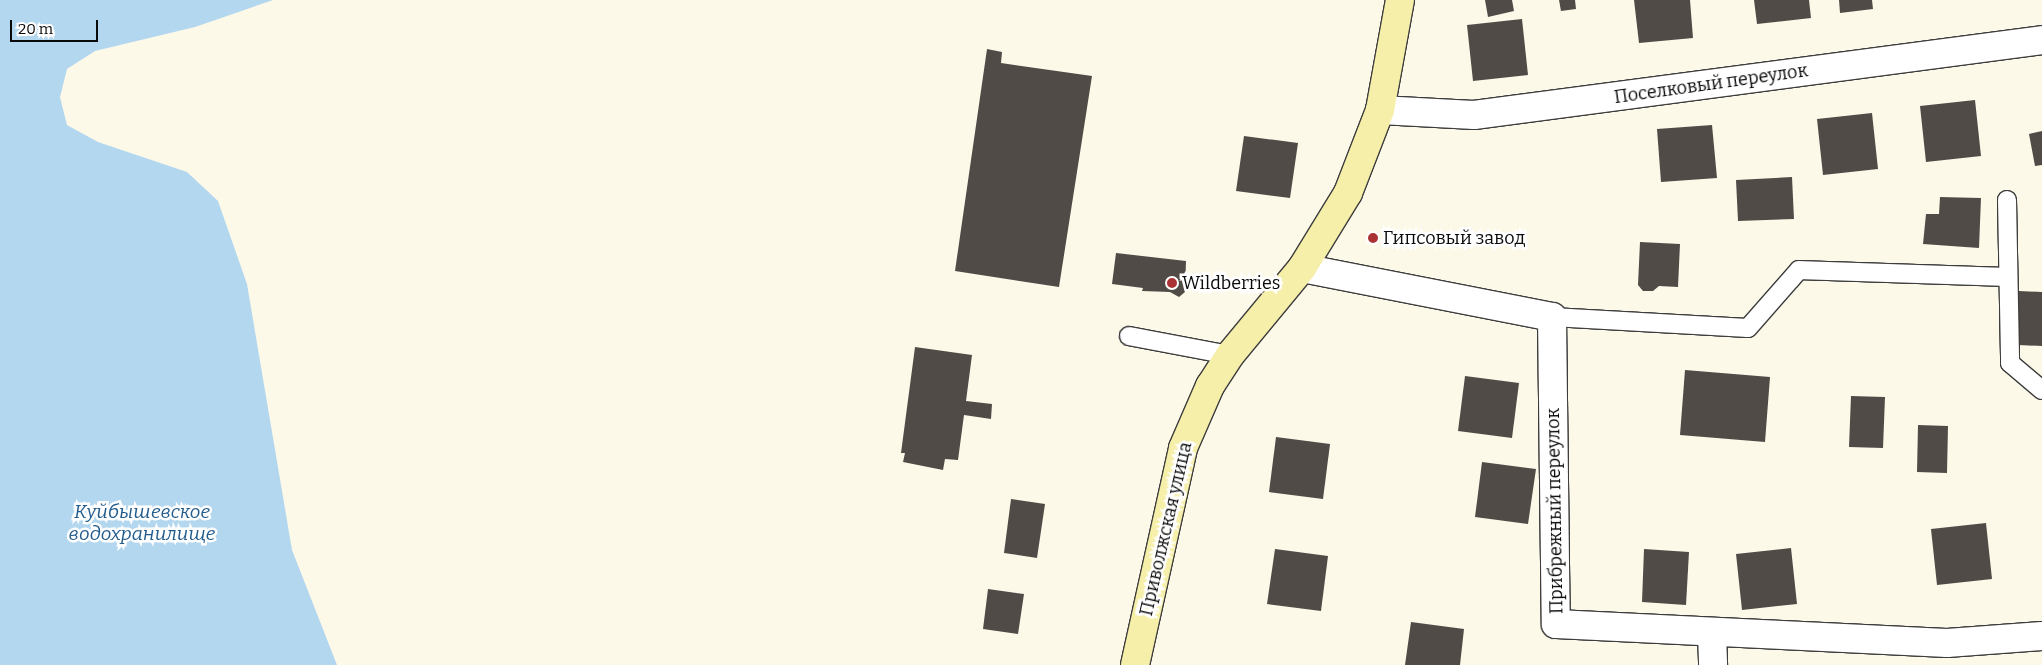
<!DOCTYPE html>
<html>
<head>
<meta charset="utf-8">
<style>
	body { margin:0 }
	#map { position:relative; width:2042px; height:665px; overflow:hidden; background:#fdf9e9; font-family:Bitter,serif }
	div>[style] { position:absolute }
	.water>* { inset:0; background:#b3d7ef }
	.building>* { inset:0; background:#514b47 }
	.roads { filter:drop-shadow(1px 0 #3d3d3d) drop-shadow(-1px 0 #3d3d3d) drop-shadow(0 1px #3d3d3d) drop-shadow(0 -1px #3d3d3d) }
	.service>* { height:18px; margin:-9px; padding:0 9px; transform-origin:9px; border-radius:9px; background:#fff }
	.minor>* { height:28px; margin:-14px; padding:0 14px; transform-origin:14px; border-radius:14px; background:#fff }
	.secondary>* { height:28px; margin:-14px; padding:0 14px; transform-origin:14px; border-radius:14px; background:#f6efaa }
	.dots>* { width:14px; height:14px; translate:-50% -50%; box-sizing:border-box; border:2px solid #fff; border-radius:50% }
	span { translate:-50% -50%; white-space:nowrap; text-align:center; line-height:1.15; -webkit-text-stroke:5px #fff; paint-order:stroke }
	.street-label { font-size:18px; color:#0a0a0a }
	.poi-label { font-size:18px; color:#0a0a0a }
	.left { translate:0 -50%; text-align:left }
	.water-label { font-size:19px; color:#225c8d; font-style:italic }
	.scale { position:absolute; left:10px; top:20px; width:88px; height:22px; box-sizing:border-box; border:2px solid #0a0a0a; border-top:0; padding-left:6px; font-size:15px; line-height:18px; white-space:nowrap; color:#0a0a0a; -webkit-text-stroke:4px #fff; paint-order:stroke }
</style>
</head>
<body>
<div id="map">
	<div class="water">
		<i style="clip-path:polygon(0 0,273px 0,195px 27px,95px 51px,67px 69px,60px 97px,67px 125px,98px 142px,187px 172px,218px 201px,247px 284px,292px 550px,337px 665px,0 665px)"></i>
	</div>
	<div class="building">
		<i style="clip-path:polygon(1485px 0,1512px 0,1514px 11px,1488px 17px)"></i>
		<i style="clip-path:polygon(1559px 0,1575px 0,1576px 9px,1561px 11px)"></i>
		<i style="clip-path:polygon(1634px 0,1690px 0,1693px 38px,1639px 43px)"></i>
		<i style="clip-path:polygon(1754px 0,1809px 0,1811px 18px,1757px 24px)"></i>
		<i style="clip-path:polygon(1839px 0,1872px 0,1873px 9px,1840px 13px)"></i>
		<i style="clip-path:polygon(1522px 19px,1528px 75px,1473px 81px,1467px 25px)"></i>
		<i style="clip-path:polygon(987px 49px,1002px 52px,1001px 63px,1092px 76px,1059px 287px,955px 271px)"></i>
		<i style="clip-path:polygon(1975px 100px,1981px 156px,1926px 162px,1920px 106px)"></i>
		<i style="clip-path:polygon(1872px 113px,1878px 169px,1823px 175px,1817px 119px)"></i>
		<i style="clip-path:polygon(1712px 125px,1717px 178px,1661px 182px,1657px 129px)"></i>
		<i style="clip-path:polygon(2042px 131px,2042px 165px,2035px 166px,2029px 134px)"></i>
		<i style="clip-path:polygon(1244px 136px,1298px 143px,1290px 198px,1236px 191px)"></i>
		<i style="clip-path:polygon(1792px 177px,1794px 219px,1738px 221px,1736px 180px)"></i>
		<i style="clip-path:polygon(1940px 197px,1981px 198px,1979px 248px,1923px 244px,1926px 214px,1939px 214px)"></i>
		<i style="clip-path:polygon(1640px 242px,1680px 244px,1678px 287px,1659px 286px,1653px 291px,1643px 291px,1638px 285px)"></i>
		<i style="clip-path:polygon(1116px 253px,1186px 261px,1185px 292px,1179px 297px,1170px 292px,1142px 291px,1143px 288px,1112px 284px)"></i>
		<i style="clip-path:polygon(2019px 291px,2042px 292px,2042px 346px,2018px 345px)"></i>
		<i style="clip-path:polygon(915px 347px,972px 355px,966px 401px,992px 404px,991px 419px,964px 415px,958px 460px,945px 459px,943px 470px,903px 462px,905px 453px,901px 453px)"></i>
		<i style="clip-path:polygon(1685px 370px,1770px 377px,1765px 442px,1680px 435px)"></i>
		<i style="clip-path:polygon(1465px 376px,1519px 383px,1512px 438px,1458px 431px)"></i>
		<i style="clip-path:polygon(1851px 396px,1885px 397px,1883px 448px,1849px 447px)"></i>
		<i style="clip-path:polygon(1918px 425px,1948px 426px,1947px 473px,1917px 472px)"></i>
		<i style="clip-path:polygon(1276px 437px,1330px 444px,1323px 499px,1269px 492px)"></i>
		<i style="clip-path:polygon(1482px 462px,1536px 469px,1528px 524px,1475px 517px)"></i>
		<i style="clip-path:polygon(1011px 499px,1045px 504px,1037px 558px,1004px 553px)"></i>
		<i style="clip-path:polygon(1986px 523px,1992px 579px,1937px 585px,1931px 529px)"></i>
		<i style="clip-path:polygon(1791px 548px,1797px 604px,1742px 610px,1736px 554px)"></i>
		<i style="clip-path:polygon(1275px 549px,1328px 556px,1321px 611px,1267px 604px)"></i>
		<i style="clip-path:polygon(1644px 549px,1689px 552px,1686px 605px,1642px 602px)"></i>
		<i style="clip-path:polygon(988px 589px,1024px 594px,1018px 634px,983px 629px)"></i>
		<i style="clip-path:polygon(1411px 622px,1464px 629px,1460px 665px,1405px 665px)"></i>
	</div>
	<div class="roads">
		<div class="service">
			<i style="left:2007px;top:200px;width:163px;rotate:88.9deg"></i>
			<i style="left:2010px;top:363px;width:42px;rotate:40.2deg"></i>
			<i style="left:1552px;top:317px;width:196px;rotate:3.2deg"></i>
			<i style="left:1748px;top:328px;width:77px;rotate:-48.7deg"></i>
			<i style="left:1799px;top:270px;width:207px;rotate:1.9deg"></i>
			<i style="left:1129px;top:336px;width:103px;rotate:10.7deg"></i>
		</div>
		<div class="minor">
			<i style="left:1380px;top:110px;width:94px;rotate:3deg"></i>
			<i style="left:1474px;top:115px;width:573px;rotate:-7.52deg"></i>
			<i style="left:1302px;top:268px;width:255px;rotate:11.1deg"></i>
			<i style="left:1552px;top:317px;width:307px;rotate:89.3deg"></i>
			<i style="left:1556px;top:624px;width:391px;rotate:2.8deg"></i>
			<i style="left:1947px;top:643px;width:95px;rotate:-4.2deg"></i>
			<i style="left:1712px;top:633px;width:32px;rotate:88deg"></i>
		</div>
		<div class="secondary">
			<i style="left:1135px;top:665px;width:222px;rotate:-77.5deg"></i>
			<i style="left:1183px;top:448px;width:68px;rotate:-66.5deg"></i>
			<i style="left:1210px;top:386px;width:37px;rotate:-57deg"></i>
			<i style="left:1230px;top:355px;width:113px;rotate:-50.4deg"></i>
			<i style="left:1302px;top:268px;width:88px;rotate:-58.5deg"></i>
			<i style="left:1348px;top:193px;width:89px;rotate:-68.9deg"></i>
			<i style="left:1380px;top:110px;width:112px;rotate:-79.7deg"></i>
		</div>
	</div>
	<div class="dots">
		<i style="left:1373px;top:238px;background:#aa3235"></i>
		<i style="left:1172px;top:283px;background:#aa3235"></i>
	</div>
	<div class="street-label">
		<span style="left:1711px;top:84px;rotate:-8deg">Поселковый переулок</span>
		<span style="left:1555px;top:511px;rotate:-91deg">Прибрежный переулок</span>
		<span style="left:1166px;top:529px;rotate:-77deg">Приволжская улица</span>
	</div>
	<div class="poi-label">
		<span class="left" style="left:1383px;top:238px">Гипсовый завод</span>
		<span class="left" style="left:1182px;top:283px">Wildberries</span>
	</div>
	<div class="water-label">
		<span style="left:142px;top:523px">Куйбышевское<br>водохранилище</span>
	</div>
	<div class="scale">20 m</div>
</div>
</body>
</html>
